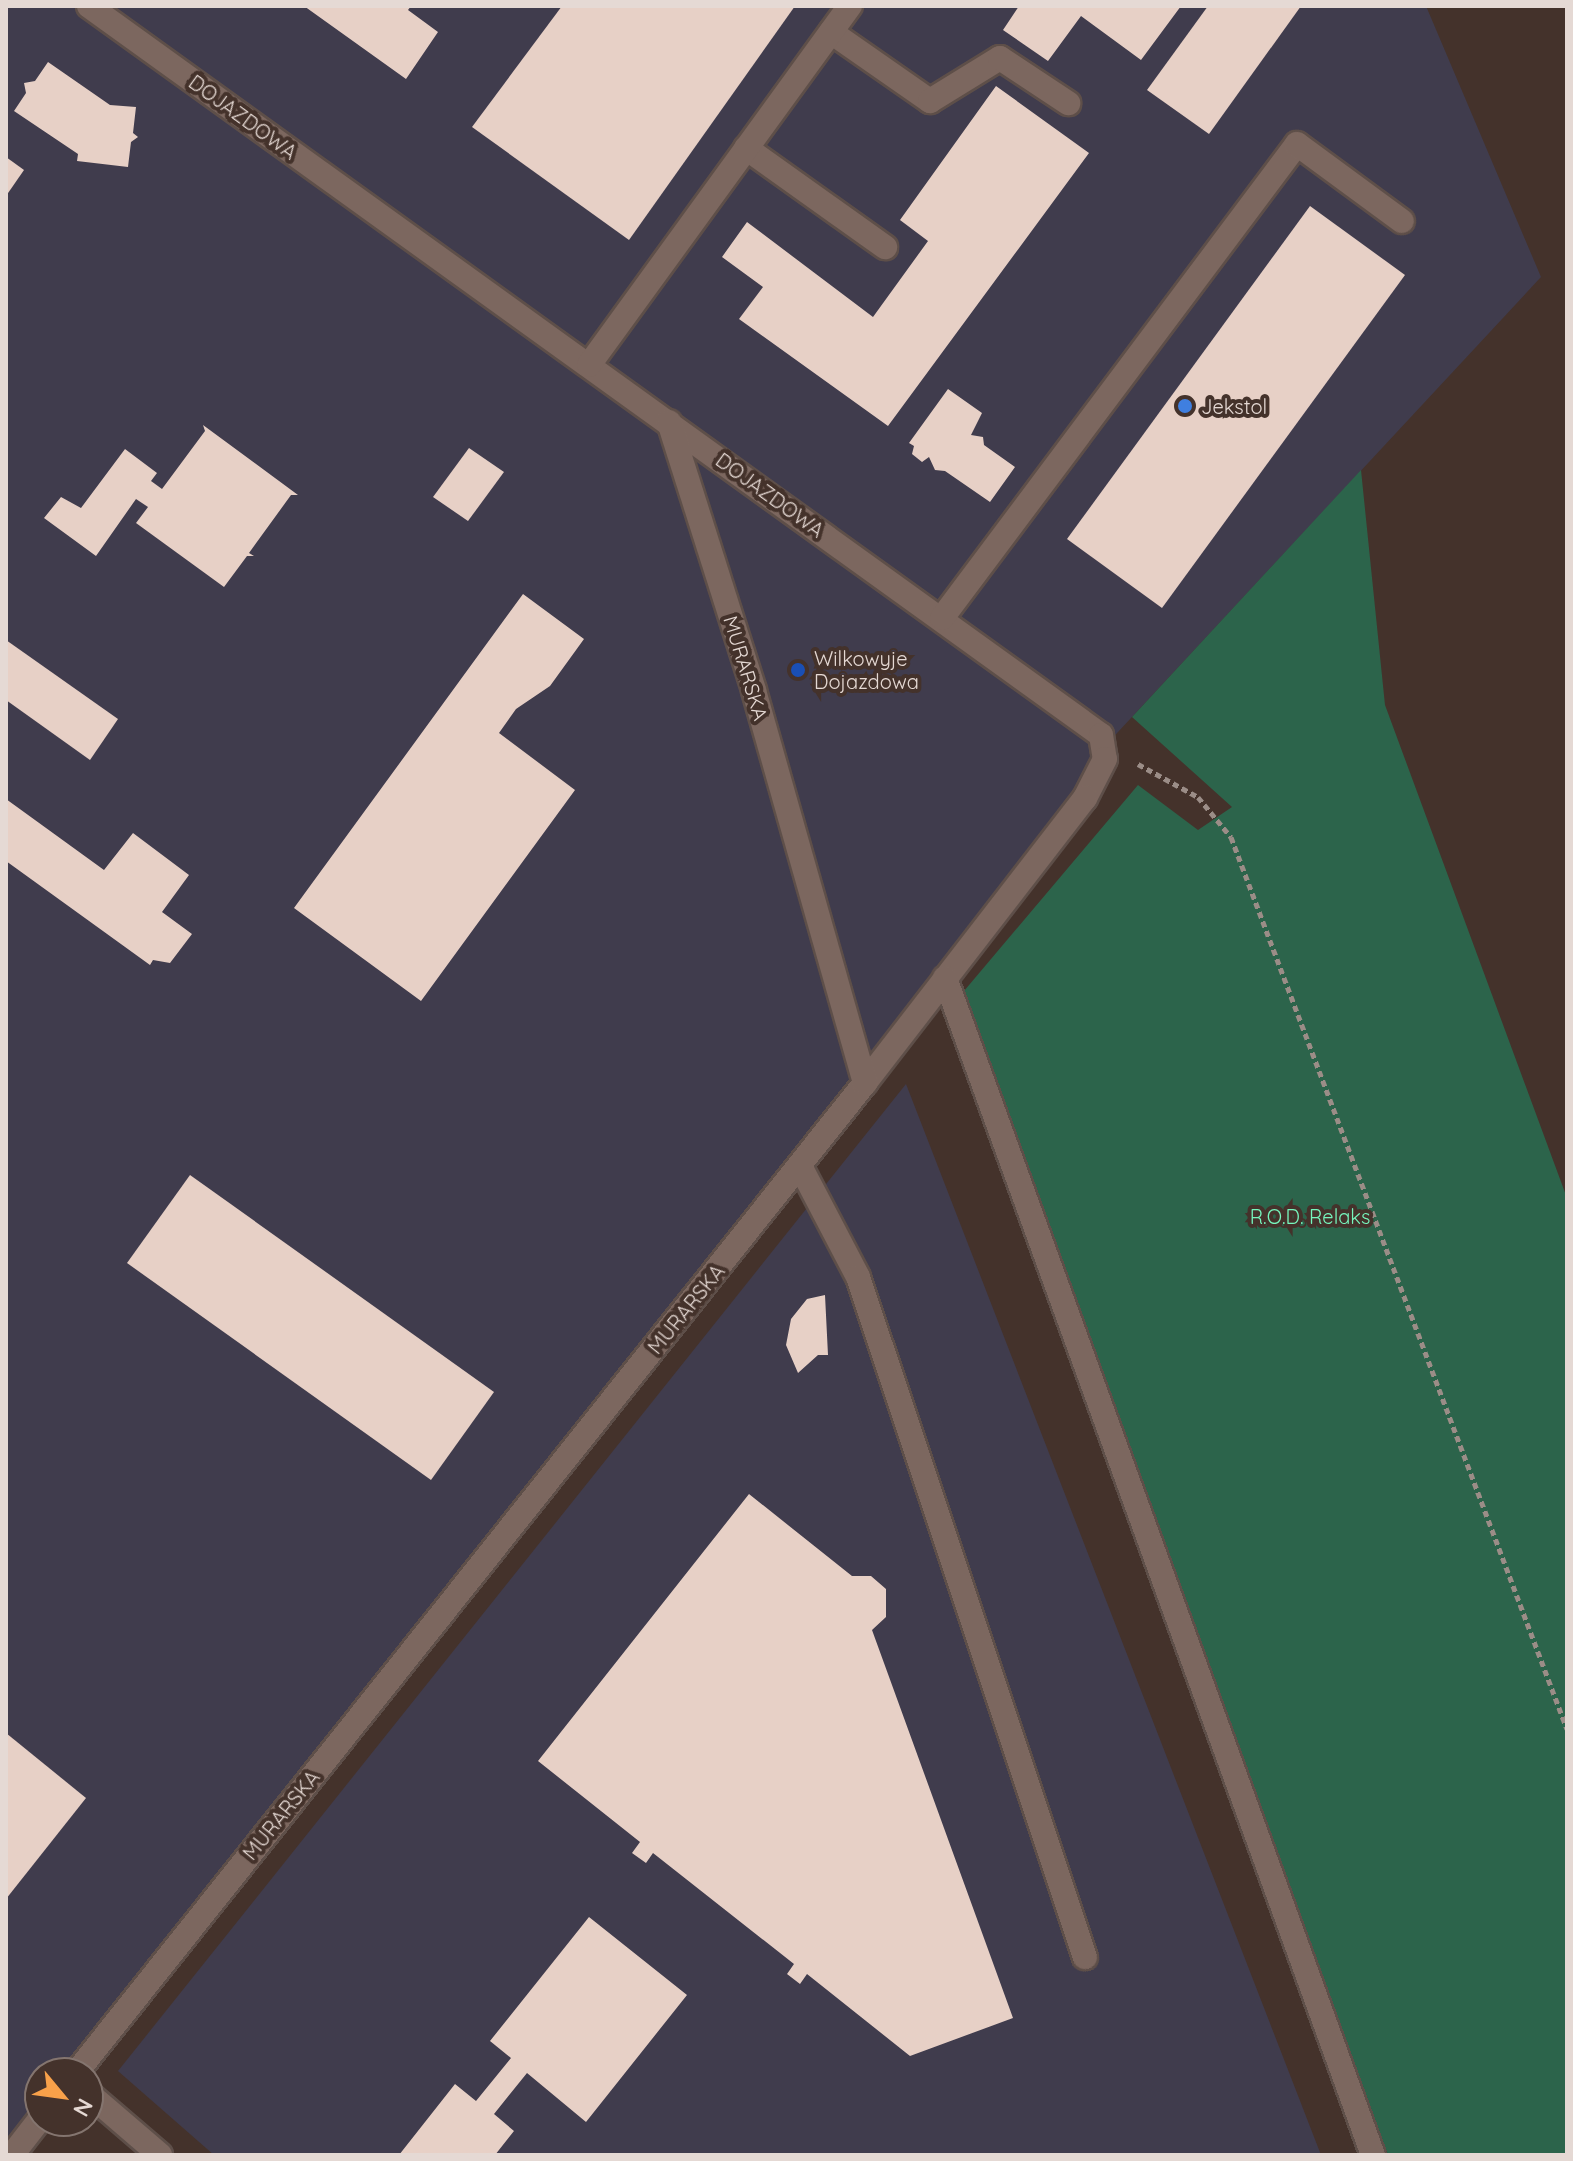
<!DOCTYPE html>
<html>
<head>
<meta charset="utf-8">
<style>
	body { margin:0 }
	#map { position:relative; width:1573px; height:2161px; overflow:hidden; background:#44322b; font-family:Quicksand,sans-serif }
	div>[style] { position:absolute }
	.industrial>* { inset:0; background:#403c4d }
	.green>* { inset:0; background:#2c644b }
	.building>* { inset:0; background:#e7d0c6 }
	.path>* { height:5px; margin-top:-2.5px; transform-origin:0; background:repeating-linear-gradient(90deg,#9b8d87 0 6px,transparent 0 10px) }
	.roads { filter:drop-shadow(2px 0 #5e4f49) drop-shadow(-2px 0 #5e4f49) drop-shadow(0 2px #5e4f49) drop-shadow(0 -2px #5e4f49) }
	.minor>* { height:24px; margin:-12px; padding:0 12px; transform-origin:12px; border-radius:12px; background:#7c675f }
	.dots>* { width:22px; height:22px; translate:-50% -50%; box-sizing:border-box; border:4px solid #44322b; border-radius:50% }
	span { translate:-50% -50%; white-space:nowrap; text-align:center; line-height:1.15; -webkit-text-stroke:8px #44322b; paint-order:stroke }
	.street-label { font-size:20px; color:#e5d9d4 }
	.poi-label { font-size:20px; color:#e5d9d4 }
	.left { translate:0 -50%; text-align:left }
	.park-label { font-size:20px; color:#76f6bd }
	.frame { position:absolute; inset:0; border:8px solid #e5d9d4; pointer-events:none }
	.north { position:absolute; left:24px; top:2057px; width:80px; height:80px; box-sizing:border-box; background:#44322b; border:2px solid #84756f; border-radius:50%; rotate:119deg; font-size:22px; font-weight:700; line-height:32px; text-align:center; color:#e5d9d4 }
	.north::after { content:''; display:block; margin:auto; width:28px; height:36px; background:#f8a14a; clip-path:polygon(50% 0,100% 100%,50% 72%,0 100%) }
</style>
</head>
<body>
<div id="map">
	<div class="industrial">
		<i style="clip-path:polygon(6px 6px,1426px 6px,1541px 277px,1105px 746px,874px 1082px,74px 2073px,40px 2073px,40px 2115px,6px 2155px)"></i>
		<i style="clip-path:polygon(906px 1084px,1321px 2155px,214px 2155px,118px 2071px)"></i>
	</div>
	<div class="green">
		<i style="clip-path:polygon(1361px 470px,1385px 705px,1567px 1198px,1567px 2155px,1388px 2155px,964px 991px,1138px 785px,1198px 830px,1232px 807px,1132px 717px)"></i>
	</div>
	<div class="building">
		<i style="clip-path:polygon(304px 6px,411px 6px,408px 10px,438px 32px,406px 79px)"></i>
		<i style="clip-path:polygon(562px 6px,795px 6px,629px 240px,472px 127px)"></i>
		<i style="clip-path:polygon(1019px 6px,1181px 6px,1141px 60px,1081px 16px,1048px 61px,1003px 30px)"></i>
		<i style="clip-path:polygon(1208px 6px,1301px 6px,1209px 134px,1147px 90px)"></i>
		<i style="clip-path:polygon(48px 62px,110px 105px,136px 107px,133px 133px,138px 137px,131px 142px,128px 167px,77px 161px,78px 154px,14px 111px,26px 93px,24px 83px,35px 81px)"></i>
		<i style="clip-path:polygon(996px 86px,1089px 153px,888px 426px,739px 319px,763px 287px,722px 257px,747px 222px,873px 317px,928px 241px,900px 220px)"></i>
		<i style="clip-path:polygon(6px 157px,24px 170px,6px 196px)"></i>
		<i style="clip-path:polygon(1310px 206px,1405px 275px,1162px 608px,1067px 539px)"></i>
		<i style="clip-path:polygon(948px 389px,982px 413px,971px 435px,983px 437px,984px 445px,1015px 467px,990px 502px,945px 471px,935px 470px,929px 457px,922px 462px,912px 454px,914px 446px,909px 443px)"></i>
		<i style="clip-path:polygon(203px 425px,298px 495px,291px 495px,249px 553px,254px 556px,247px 556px,224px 587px,136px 523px,148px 507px,136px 499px,96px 556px,44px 518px,61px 497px,81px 508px,125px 449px,157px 473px,151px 481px,162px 489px,205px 431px)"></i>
		<i style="clip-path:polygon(469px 448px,504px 472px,468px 521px,433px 497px)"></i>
		<i style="clip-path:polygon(523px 594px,584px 639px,550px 686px,516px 709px,499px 733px,575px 790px,421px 1001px,294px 908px)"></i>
		<i style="clip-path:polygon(6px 640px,118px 719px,90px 760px,6px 700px)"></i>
		<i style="clip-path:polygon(6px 799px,104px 870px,133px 833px,189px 875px,162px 912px,192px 934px,170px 963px,153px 960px,150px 965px,6px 861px)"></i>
		<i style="clip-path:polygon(190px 1175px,494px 1392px,431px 1480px,127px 1263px)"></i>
		<i style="clip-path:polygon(825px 1295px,828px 1355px,818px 1355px,798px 1373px,786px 1345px,791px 1319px,807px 1299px)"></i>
		<i style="clip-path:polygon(749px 1494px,852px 1576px,871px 1576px,886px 1589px,886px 1617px,872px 1630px,1013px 2018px,910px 2056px,807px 1974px,800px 1984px,787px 1974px,794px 1964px,653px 1853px,646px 1863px,632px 1853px,640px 1842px,538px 1761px)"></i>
		<i style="clip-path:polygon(6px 1733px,86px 1798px,6px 1899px)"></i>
		<i style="clip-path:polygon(589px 1917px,687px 1995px,586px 2122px,527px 2073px,494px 2114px,514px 2131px,495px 2155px,399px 2155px,455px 2084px,476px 2101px,511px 2058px,490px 2041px)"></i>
	</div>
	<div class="path">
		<i style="left:1138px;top:764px;width:68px;rotate:28.8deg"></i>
		<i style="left:1198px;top:797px;width:52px;rotate:50.5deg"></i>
		<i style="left:1231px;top:837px;width:953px;rotate:69.36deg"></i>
	</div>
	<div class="roads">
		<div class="minor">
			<i style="left:89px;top:6px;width:1247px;rotate:35.77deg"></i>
			<i style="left:1101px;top:735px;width:24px;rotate:81deg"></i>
			<i style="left:1105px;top:759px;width:44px;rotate:117.1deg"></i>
			<i style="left:1085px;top:798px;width:360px;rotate:127.7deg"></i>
			<i style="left:831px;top:32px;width:121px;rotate:34.9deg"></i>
			<i style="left:930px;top:101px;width:82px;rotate:-31.6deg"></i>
			<i style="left:1000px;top:58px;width:82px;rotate:33.5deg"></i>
			<i style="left:746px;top:148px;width:171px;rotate:35.5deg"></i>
			<i style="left:589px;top:365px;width:444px;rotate:-54deg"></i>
			<i style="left:942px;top:618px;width:592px;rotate:-53.17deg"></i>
			<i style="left:1297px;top:144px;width:130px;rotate:36.3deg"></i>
			<i style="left:945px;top:978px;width:1252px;rotate:70.02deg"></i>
			<i style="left:800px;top:1166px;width:125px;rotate:62.4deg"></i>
			<i style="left:858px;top:1277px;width:717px;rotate:71.54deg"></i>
			<i style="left:76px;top:2073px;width:1266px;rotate:-51.45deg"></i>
			<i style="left:865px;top:1083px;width:408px;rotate:-105.8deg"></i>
			<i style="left:754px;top:690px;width:281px;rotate:-107.6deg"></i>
			<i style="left:88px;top:2093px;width:95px;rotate:40.7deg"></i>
			<i style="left:12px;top:2155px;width:46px;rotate:-52.1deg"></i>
		</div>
	</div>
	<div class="dots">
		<i style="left:1185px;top:406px;background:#3f7fe0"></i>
		<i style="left:798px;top:670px;background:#1a4fb4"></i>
	</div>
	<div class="street-label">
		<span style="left:243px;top:117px;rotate:36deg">DOJAZDOWA</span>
		<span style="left:770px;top:495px;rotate:36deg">DOJAZDOWA</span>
		<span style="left:746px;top:668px;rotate:73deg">MURARSKA</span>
		<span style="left:686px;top:1309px;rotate:-51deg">MURARSKA</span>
		<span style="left:281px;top:1815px;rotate:-51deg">MURARSKA</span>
	</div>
	<div class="poi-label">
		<span class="left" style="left:1201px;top:406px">Jekstol</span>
		<span class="left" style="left:814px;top:670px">Wilkowyje<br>Dojazdowa</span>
	</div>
	<div class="park-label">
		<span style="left:1310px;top:1216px">R.O.D. Relaks</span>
	</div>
	<div class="frame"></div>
	<div class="north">N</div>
</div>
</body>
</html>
